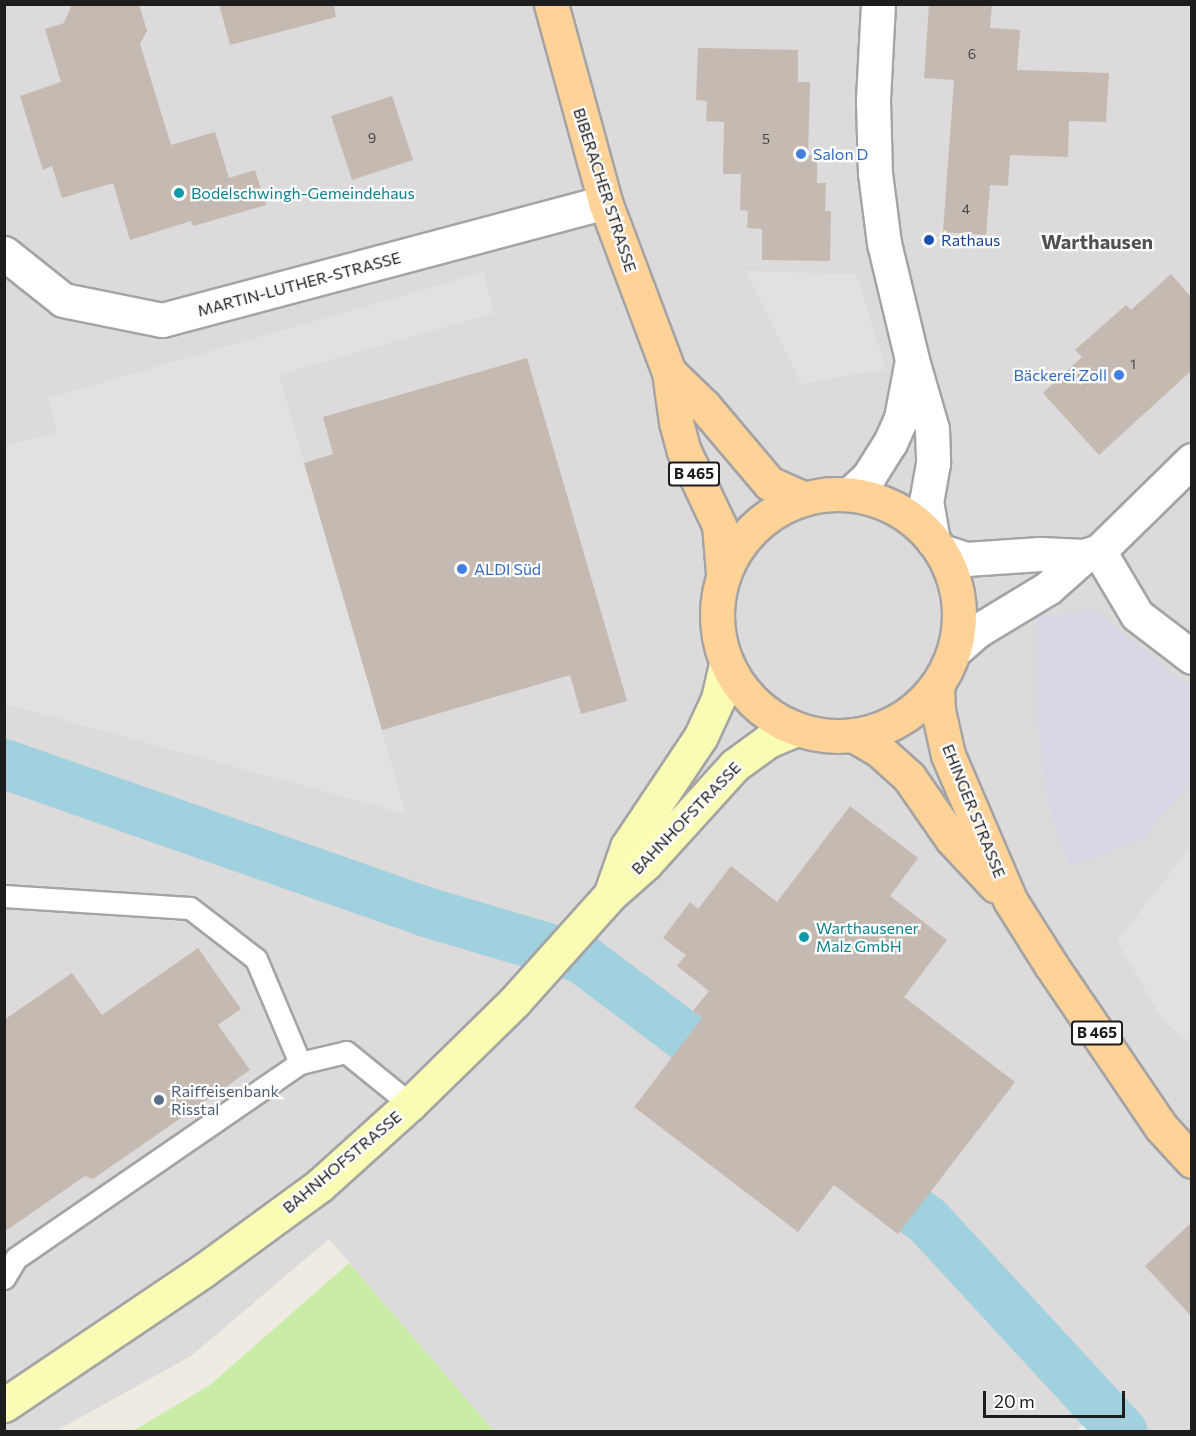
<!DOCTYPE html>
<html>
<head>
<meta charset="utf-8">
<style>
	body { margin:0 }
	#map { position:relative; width:1196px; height:1436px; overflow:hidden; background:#efebe3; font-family:Commissioner,sans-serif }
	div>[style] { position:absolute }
	.residential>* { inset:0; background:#dcdada }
	.grass>* { inset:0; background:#c9eca6 }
	.parking>* { inset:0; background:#e1e1e1 }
	.plaza>* { inset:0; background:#d7d7e5 }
	.canal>* { height:50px; margin:-25px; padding:0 25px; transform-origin:25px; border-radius:25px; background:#a1d1df }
	.building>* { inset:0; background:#c4bab2 }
	.roads { filter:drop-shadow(2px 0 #a4a4a4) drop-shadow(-2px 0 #a4a4a4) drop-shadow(0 2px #a4a4a4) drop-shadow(0 -2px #a4a4a4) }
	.lane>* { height:21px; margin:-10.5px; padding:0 10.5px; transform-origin:10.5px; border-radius:10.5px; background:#fff }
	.street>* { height:33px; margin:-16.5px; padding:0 16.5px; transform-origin:16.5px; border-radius:16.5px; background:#fff }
	.secondary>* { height:33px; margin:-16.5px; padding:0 16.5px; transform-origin:16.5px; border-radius:16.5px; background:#f9fcb4 }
	.primary>* { height:33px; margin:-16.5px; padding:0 16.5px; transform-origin:16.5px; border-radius:16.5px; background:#ffd298 }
	.primary>.ring { margin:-16.5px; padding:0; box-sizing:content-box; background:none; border:33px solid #ffd298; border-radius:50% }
	.dots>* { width:16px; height:16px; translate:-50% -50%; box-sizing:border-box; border:3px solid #fff; border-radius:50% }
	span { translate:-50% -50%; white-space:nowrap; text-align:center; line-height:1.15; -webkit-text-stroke:4.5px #fff; paint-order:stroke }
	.number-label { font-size:14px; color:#474442 }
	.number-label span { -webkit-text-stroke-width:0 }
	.shield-label span { padding:2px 4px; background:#fff; border:2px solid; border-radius:4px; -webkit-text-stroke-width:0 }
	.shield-label { font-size:15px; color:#1d1d1d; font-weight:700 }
	.shop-label { font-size:16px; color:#366cbe }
	.left { translate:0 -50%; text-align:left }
	.right { translate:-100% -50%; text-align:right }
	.street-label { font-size:16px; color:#1d1d1d }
	.culture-label { font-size:16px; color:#0d838f }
	.transit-label { font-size:16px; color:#164399 }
	.service-label { font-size:16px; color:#4e5e75 }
	.quarter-label { font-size:20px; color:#505050; font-weight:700 }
	.frame { position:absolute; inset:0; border:6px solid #1d1d1d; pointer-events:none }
	.scale { position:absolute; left:983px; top:1391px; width:142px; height:27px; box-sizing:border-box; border:3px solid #1d1d1d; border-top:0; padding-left:8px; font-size:18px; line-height:21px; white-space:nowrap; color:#1d1d1d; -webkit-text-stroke:4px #fff; paint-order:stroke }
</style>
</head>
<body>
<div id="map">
	<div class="residential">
		<i style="clip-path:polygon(5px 5px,1191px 5px,1191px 1431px,1110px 1431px,1089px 1418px,1075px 1432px,494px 1431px,329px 1239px,191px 1356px,56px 1431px,5px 1432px)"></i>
	</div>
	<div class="grass">
		<i style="clip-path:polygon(349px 1263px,494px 1431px,133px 1431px,210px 1385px)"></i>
	</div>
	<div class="parking">
		<i style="clip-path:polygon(746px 271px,856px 274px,886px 369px,801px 384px)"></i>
		<i style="clip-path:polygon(484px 272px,494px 313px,279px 375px,406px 814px,5px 704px,5px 446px,57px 432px,48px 398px)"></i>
		<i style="clip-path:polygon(1191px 846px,1191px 1043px,1164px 1022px,1117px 941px)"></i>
	</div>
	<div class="plaza">
		<i style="clip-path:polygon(1096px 611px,1191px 689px,1191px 781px,1143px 839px,1070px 867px,1048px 802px,1038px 725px,1038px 617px)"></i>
	</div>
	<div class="canal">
		<i style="left:4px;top:764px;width:447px;rotate:19.3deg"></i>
		<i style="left:426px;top:912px;width:162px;rotate:16.5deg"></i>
		<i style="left:581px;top:958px;width:199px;rotate:37deg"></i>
		<i style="left:861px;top:1170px;width:84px;rotate:37.3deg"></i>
		<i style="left:928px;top:1221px;width:287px;rotate:47.3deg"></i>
	</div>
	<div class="building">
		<i style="clip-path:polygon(72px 4px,139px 4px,147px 31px,140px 44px,171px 145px,215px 132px,229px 178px,255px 170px,266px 205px,193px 226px,191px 221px,130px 240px,113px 183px,62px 198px,52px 166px,43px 170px,20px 96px,61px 82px,45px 29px,64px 23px)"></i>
		<i style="clip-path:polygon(219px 4px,334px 4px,336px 17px,230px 45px)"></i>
		<i style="clip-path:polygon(929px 4px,992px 4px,990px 28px,1020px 30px,1017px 70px,1109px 73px,1106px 122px,1069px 121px,1068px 157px,1010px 155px,1008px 186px,990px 185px,986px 235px,943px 232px,954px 80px,924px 78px)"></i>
		<i style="clip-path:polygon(698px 48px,798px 50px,798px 82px,810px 82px,808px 155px,817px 156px,817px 183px,826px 183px,825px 211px,831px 211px,830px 261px,762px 260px,762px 229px,747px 228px,748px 211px,740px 210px,741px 174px,723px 174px,724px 122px,706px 121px,707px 101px,696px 100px)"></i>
		<i style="clip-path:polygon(392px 96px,413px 160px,352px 180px,331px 116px)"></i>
		<i style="clip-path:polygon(1171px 274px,1191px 297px,1191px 371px,1099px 455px,1043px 393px,1082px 357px,1075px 350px,1126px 305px,1131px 310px)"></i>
		<i style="clip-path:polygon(527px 358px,627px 701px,581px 714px,570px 675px,382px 730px,304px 463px,333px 454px,323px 417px)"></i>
		<i style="clip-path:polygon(850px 806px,918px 858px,890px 896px,947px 940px,904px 997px,1015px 1082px,898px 1234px,834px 1185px,798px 1232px,634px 1107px,702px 1018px,693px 1011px,709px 991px,677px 966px,686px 955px,663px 938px,690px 902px,698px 909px,731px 866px,777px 902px)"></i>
		<i style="clip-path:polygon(198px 948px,241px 1009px,218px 1025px,250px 1070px,93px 1179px,85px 1176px,4px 1232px,4px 1020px,72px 973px,102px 1015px)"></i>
		<i style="clip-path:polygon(1191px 1223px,1191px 1316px,1145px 1266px)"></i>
	</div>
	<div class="roads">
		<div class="lane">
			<i style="left:4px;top:896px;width:186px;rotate:3.7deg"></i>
			<i style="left:190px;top:908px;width:83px;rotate:37.7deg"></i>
			<i style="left:256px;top:959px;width:113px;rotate:67.1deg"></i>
			<i style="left:4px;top:1278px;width:23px;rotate:-59deg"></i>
			<i style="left:16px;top:1258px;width:345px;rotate:-34.5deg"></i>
			<i style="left:300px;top:1063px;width:47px;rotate:-13.4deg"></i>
			<i style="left:346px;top:1052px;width:82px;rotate:39.1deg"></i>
		</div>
		<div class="street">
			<i style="left:878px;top:4px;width:97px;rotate:93deg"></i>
			<i style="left:873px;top:101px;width:72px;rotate:88.4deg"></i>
			<i style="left:875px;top:173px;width:71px;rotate:82.7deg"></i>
			<i style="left:884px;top:243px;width:120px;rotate:76.5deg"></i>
			<i style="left:912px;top:360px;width:72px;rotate:73.8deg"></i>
			<i style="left:932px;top:429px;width:34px;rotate:88deg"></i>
			<i style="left:933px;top:463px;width:39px;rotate:100deg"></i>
			<i style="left:926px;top:501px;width:40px;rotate:80deg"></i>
			<i style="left:4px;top:253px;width:75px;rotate:38.5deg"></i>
			<i style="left:63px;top:300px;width:101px;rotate:11.4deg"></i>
			<i style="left:162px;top:320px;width:458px;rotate:-14.9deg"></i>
			<i style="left:850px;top:494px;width:26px;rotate:-43deg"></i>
			<i style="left:869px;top:476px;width:39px;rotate:-58deg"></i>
			<i style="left:890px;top:443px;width:27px;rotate:-66deg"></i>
			<i style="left:901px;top:418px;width:54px;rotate:-79.3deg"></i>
			<i style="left:941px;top:551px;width:26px;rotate:18deg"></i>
			<i style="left:966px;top:559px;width:74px;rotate:-3.9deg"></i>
			<i style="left:1040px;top:554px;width:44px;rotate:2.6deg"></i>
			<i style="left:1084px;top:556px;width:16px;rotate:-18deg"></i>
			<i style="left:1099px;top:551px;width:130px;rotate:-44.4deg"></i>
			<i style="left:1099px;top:551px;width:74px;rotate:59.3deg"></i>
			<i style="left:1137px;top:615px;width:69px;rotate:37.4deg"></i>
			<i style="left:955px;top:650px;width:29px;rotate:-41deg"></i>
			<i style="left:977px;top:631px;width:83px;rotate:-31.2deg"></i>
			<i style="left:1048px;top:588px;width:48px;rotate:-41.6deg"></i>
		</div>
		<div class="secondary">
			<i style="left:612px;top:890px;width:46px;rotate:-70.8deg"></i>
			<i style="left:627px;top:847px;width:133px;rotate:-56.3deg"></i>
			<i style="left:701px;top:736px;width:41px;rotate:-65.3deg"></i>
			<i style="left:718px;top:699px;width:36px;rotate:-77deg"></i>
			<i style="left:4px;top:1405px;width:241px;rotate:-34deg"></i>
			<i style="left:204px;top:1270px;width:144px;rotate:-36.2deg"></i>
			<i style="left:320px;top:1185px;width:121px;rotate:-42deg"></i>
			<i style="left:410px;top:1104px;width:147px;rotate:-44.4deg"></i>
			<i style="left:515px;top:1001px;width:142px;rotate:-48.1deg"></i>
			<i style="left:610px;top:895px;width:48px;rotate:-41.6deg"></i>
			<i style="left:646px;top:863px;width:132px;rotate:-47.8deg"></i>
			<i style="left:735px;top:765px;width:41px;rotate:-36deg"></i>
			<i style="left:768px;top:741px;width:30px;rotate:-23deg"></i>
		</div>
		<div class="primary">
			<i style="left:551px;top:4px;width:205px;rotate:74.7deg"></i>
			<i style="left:605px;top:202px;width:182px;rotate:69.4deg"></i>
			<i style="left:669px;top:372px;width:50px;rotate:82deg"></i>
			<i style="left:676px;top:422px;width:30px;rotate:75deg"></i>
			<i style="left:684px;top:451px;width:82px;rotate:64.7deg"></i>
			<i style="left:719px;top:525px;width:48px;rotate:85.2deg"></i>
			<i style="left:669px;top:372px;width:49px;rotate:44.2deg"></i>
			<i style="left:704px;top:406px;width:101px;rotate:49.8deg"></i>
			<i style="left:769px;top:483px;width:37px;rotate:24deg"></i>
			<i class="ring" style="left:717px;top:494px;width:209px;height:209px"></i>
			<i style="left:937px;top:685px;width:25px;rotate:88deg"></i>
			<i style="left:938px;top:710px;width:46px;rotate:77.5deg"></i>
			<i style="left:948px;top:755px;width:158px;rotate:66.8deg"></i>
			<i style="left:1010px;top:900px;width:77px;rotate:57.8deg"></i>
			<i style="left:1051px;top:965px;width:196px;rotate:55.8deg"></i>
			<i style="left:1161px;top:1127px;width:46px;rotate:47.6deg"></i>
			<i style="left:853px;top:735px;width:30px;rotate:30deg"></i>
			<i style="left:879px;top:750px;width:40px;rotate:42deg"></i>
			<i style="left:909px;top:777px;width:75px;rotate:55.3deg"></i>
			<i style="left:952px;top:839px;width:64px;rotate:46.9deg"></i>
		</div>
	</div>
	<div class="dots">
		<i style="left:801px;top:154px;background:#3f7fe0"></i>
		<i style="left:179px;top:193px;background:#0f9aa8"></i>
		<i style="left:929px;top:240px;background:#1a4fb4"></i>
		<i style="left:1119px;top:375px;background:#3f7fe0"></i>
		<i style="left:462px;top:569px;background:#3f7fe0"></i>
		<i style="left:804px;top:937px;background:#0f9aa8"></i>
		<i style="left:159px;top:1100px;background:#5c6f8a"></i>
	</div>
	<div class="number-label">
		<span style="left:972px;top:54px">6</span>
		<span style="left:372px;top:138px">9</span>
		<span style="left:766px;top:139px">5</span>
		<span style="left:966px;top:209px">4</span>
		<span style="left:1133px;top:364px">1</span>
	</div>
	<div class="shield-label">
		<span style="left:694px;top:474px">B 465</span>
		<span style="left:1097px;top:1033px">B 465</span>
	</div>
	<div class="shop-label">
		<span class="left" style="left:813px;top:154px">Salon D</span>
		<span class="right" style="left:1107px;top:375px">Bäckerei Zoll</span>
		<span class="left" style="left:474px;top:569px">ALDI Süd</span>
	</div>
	<div class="street-label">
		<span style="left:605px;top:190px;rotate:72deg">BIBERACHER STRASSE</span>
		<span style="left:299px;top:284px;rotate:-15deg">MARTIN-LUTHER-STRASSE</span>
		<span style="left:974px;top:811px;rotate:68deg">EHINGER STRASSE</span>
		<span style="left:686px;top:818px;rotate:-46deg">BAHNHOFSTRASSE</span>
		<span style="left:342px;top:1162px;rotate:-40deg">BAHNHOFSTRASSE</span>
	</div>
	<div class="culture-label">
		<span class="left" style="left:191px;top:193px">Bodelschwingh-Gemeindehaus</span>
		<span class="left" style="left:816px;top:937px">Warthausener<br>Malz GmbH</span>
	</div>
	<div class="transit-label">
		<span class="left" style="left:941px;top:240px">Rathaus</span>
	</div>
	<div class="service-label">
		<span class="left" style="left:171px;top:1100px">Raiffeisenbank<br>Risstal</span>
	</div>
	<div class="quarter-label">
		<span style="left:1097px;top:241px">Warthausen</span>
	</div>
	<div class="frame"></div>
	<div class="scale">20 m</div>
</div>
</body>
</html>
